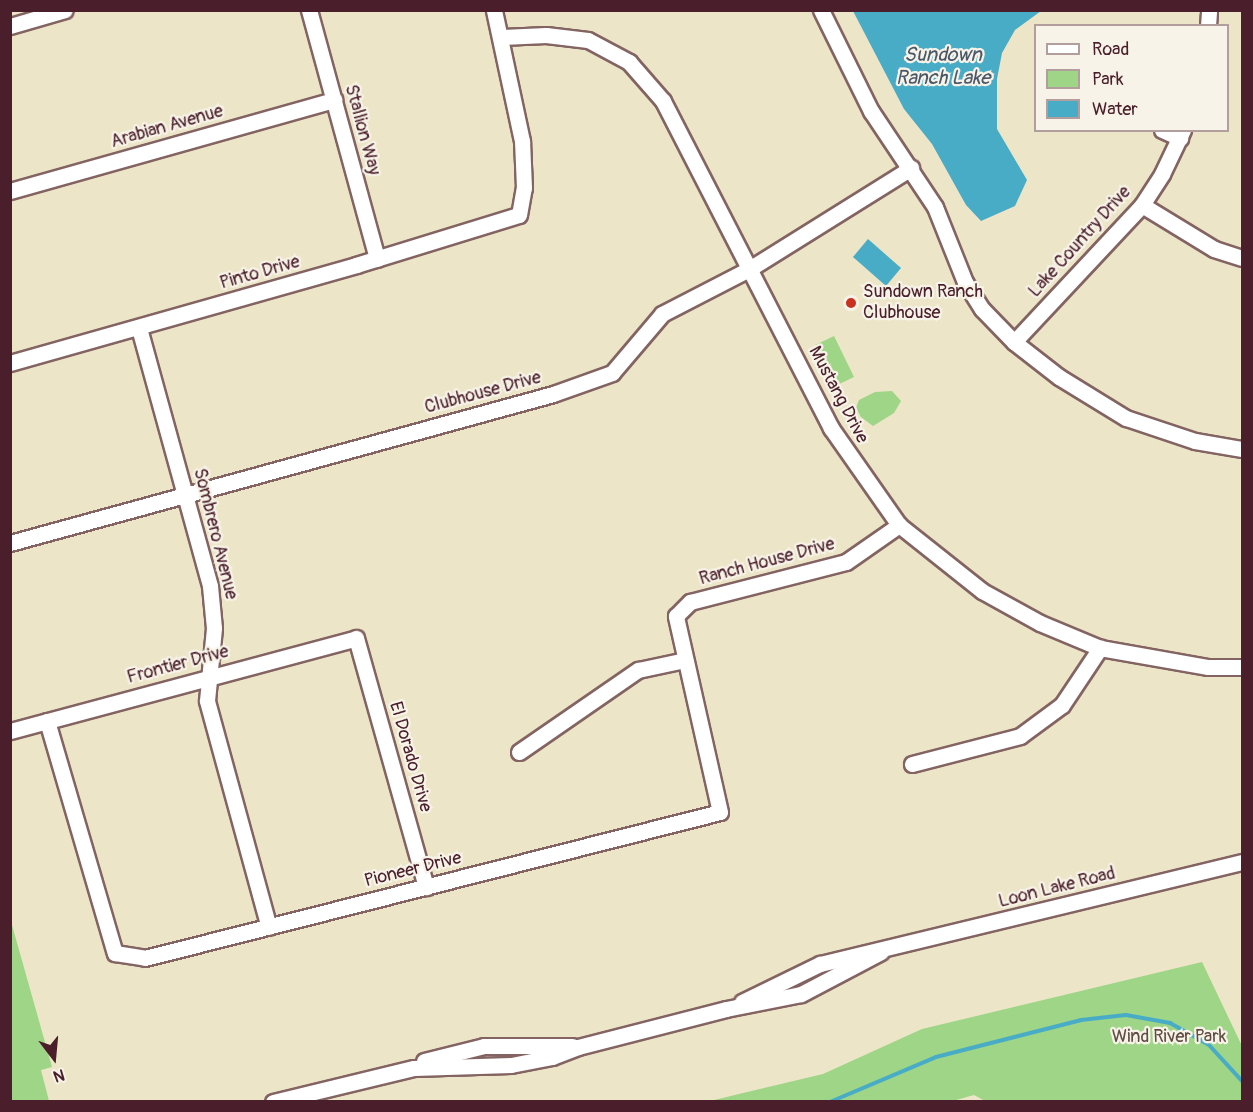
<!DOCTYPE html>
<html>
<head>
<meta charset="utf-8">
<style>
	body { margin:0 }
	#map { position:relative; width:1253px; height:1112px; overflow:hidden; background:#ece5c7; font-family:Pangolin,sans-serif }
	div>[style] { position:absolute }
	.green>* { inset:0; background:#9ed587 }
	.water>* { inset:0; background:#48acc7 }
	.stream>* { height:4px; margin:-2px; padding:0 2px; transform-origin:2px; border-radius:2px; background:#48acc7 }
	.roads { filter:drop-shadow(2px 0 #836462) drop-shadow(-2px 0 #836462) drop-shadow(0 2px #836462) drop-shadow(0 -2px #836462) }
	.minor>* { height:15px; margin:-7.5px; padding:0 7.5px; transform-origin:7.5px; border-radius:7.5px; background:#fff }
	.dots>* { width:16px; height:16px; translate:-50% -50%; box-sizing:border-box; border:3px solid #f7f3e8; border-radius:50% }
	span { translate:-50% -50%; white-space:nowrap; text-align:center; line-height:1.15; -webkit-text-stroke:4.5px #f7f3e8; paint-order:stroke }
	.street-label { font-size:18px; color:#4a1f2b }
	.poi-label { font-size:18px; color:#4a1f2b }
	.left { translate:0 -50%; text-align:left }
	.park-label { font-size:18px; color:#5f4c42 }
	.water-label { font-size:20px; color:#495769; font-style:italic }
	.frame { position:absolute; inset:0; border:12px solid #4a1f2b; pointer-events:none }
	.legend { position:absolute; left:1034px; top:24px; width:195px; height:108px; box-sizing:border-box; background:#f7f3e8; border:2px solid #b29e9c; margin:0; padding:8px 10px; list-style:none; font-size:18px; color:#4a1f2b }
	.legend li { display:flex; align-items:center; gap:12px; height:30px }
	.legend b { width:30px; border:2px solid #b29e9c }
	.north { position:absolute; left:24px; top:1028px; width:60px; height:60px; -webkit-text-stroke:4px #f7f3e8; paint-order:stroke; rotate:164deg; font-size:16px; font-weight:700; line-height:24px; text-align:center; color:#4a1f2b }
	.north::after { content:''; display:block; margin:auto; width:21px; height:27px; background:#4a1f2b; clip-path:polygon(50% 0,100% 100%,50% 72%,0 100%) }
</style>
</head>
<body>
<div id="map">
	<div class="green">
		<i style="clip-path:polygon(834px 336px,854px 377px,835px 386px,815px 345px)"></i>
		<i style="clip-path:polygon(892px 391px,901px 401px,894px 413px,873px 426px,861px 417px,856px 408px,859px 400px,875px 392px)"></i>
		<i style="clip-path:polygon(10px 918px,52px 1067px,41px 1070px,49px 1101px,11px 1101px)"></i>
		<i style="clip-path:polygon(1202px 962px,1242px 1046px,1242px 1101px,987px 1102px,974px 1095px,949px 1102px,710px 1101px,823px 1074px,922px 1029px)"></i>
	</div>
	<div class="water">
		<i style="clip-path:polygon(853px 11px,1041px 11px,1015px 30px,1002px 53px,997px 79px,997px 129px,1027px 180px,1015px 206px,981px 221px,966px 205px,932px 144px,904px 109px)"></i>
		<i style="clip-path:polygon(868px 239px,901px 268px,886px 286px,853px 257px)"></i>
	</div>
	<div class="stream">
		<i style="left:830px;top:1102px;width:115px;rotate:-23deg"></i>
		<i style="left:936px;top:1057px;width:150px;rotate:-14.3deg"></i>
		<i style="left:1081px;top:1020px;width:45px;rotate:-6.3deg"></i>
		<i style="left:1126px;top:1015px;width:45px;rotate:10.3deg"></i>
		<i style="left:1170px;top:1023px;width:45px;rotate:29.4deg"></i>
		<i style="left:1209px;top:1045px;width:49px;rotate:47.5deg"></i>
	</div>
	<div class="roads">
		<div class="minor">
			<i style="left:309px;top:10px;width:258px;rotate:74.7deg"></i>
			<i style="left:821px;top:10px;width:113px;rotate:63.7deg"></i>
			<i style="left:871px;top:111px;width:115px;rotate:56.3deg"></i>
			<i style="left:935px;top:207px;width:81px;rotate:68.2deg"></i>
			<i style="left:965px;top:282px;width:32px;rotate:58deg"></i>
			<i style="left:982px;top:309px;width:46px;rotate:45.9deg"></i>
			<i style="left:1014px;top:342px;width:57px;rotate:37.9deg"></i>
			<i style="left:1059px;top:377px;width:79px;rotate:31.5deg"></i>
			<i style="left:1126px;top:418px;width:73px;rotate:18.4deg"></i>
			<i style="left:1195px;top:441px;width:48px;rotate:9.7deg"></i>
			<i style="left:10px;top:26px;width:57px;rotate:-16.2deg"></i>
			<i style="left:1208px;top:26px;width:16px;rotate:-86deg"></i>
			<i style="left:502px;top:37px;width:44px;rotate:-2.6deg"></i>
			<i style="left:546px;top:35px;width:42px;rotate:6.8deg"></i>
			<i style="left:588px;top:40px;width:47px;rotate:28.2deg"></i>
			<i style="left:629px;top:62px;width:52px;rotate:48.9deg"></i>
			<i style="left:663px;top:101px;width:368px;rotate:62.8deg"></i>
			<i style="left:831px;top:428px;width:118px;rotate:55deg"></i>
			<i style="left:899px;top:525px;width:106px;rotate:38.5deg"></i>
			<i style="left:982px;top:591px;width:66px;rotate:28.9deg"></i>
			<i style="left:1040px;top:623px;width:65px;rotate:22.6deg"></i>
			<i style="left:1100px;top:648px;width:110px;rotate:10deg"></i>
			<i style="left:1208px;top:667px;width:34px"></i>
			<i style="left:1162px;top:130px;width:20px;rotate:24deg"></i>
			<i style="left:10px;top:191px;width:337px;rotate:-15.7deg"></i>
			<i style="left:1142px;top:205px;width:84px;rotate:31.4deg"></i>
			<i style="left:1214px;top:249px;width:29px;rotate:18deg"></i>
			<i style="left:139px;top:328px;width:268px;rotate:74.6deg"></i>
			<i style="left:210px;top:586px;width:42px;rotate:84.6deg"></i>
			<i style="left:214px;top:628px;width:73px;rotate:95.5deg"></i>
			<i style="left:207px;top:701px;width:234px;rotate:74.7deg"></i>
			<i style="left:1014px;top:342px;width:187px;rotate:-46.9deg"></i>
			<i style="left:1142px;top:205px;width:37px;rotate:-57deg"></i>
			<i style="left:1162px;top:174px;width:49px;rotate:-64.5deg"></i>
			<i style="left:10px;top:363px;width:360px;rotate:-15.8deg"></i>
			<i style="left:356px;top:265px;width:170px;rotate:-17.1deg"></i>
			<i style="left:519px;top:215px;width:27px;rotate:-80deg"></i>
			<i style="left:524px;top:188px;width:47px;rotate:-92.4deg"></i>
			<i style="left:522px;top:141px;width:134px;rotate:-102.1deg"></i>
			<i style="left:10px;top:543px;width:563px;rotate:-15.34deg"></i>
			<i style="left:553px;top:394px;width:63px;rotate:-19.6deg"></i>
			<i style="left:612px;top:373px;width:77px;rotate:-49.7deg"></i>
			<i style="left:662px;top:314px;width:100px;rotate:-27.3deg"></i>
			<i style="left:751px;top:268px;width:189px;rotate:-32deg"></i>
			<i style="left:47px;top:721px;width:242px;rotate:73.7deg"></i>
			<i style="left:115px;top:953px;width:30px;rotate:9deg"></i>
			<i style="left:145px;top:958px;width:593px;rotate:-14.25deg"></i>
			<i style="left:720px;top:812px;width:201px;rotate:-102.7deg"></i>
			<i style="left:676px;top:616px;width:20px;rotate:-45deg"></i>
			<i style="left:690px;top:602px;width:161px;rotate:-14.4deg"></i>
			<i style="left:846px;top:562px;width:65px;rotate:-34.9deg"></i>
			<i style="left:10px;top:731px;width:358px;rotate:-15deg"></i>
			<i style="left:356px;top:638px;width:259px;rotate:74.3deg"></i>
			<i style="left:519px;top:752px;width:145px;rotate:-34.6deg"></i>
			<i style="left:638px;top:670px;width:48px;rotate:-12deg"></i>
			<i style="left:912px;top:764px;width:112px;rotate:-14.5deg"></i>
			<i style="left:1020px;top:736px;width:52px;rotate:-36.4deg"></i>
			<i style="left:1062px;top:705px;width:69px;rotate:-56.3deg"></i>
			<i style="left:742px;top:1002px;width:87px;rotate:-26deg"></i>
			<i style="left:820px;top:964px;width:434px;rotate:-13.6deg"></i>
			<i style="left:424px;top:1061px;width:62px;rotate:-14deg"></i>
			<i style="left:484px;top:1046px;width:88px"></i>
			<i style="left:273px;top:1102px;width:145px;rotate:-13.6deg"></i>
			<i style="left:414px;top:1068px;width:97px;rotate:-1.8deg"></i>
			<i style="left:511px;top:1065px;width:42px;rotate:-11deg"></i>
			<i style="left:552px;top:1057px;width:28px;rotate:-21deg"></i>
			<i style="left:578px;top:1047px;width:153px;rotate:-14.4deg"></i>
			<i style="left:726px;top:1009px;width:76px;rotate:-11.3deg"></i>
			<i style="left:801px;top:994px;width:90px;rotate:-27.7deg"></i>
		</div>
	</div>
	<div class="dots">
		<i style="left:851px;top:303px;background:#c8321e"></i>
	</div>
	<div class="street-label">
		<span style="left:167px;top:127px;rotate:-16deg">Arabian Avenue</span>
		<span style="left:362px;top:130px;rotate:75deg">Stallion Way</span>
		<span style="left:1080px;top:242px;rotate:-48deg">Lake Country Drive</span>
		<span style="left:260px;top:273px;rotate:-16deg">Pinto Drive</span>
		<span style="left:483px;top:393px;rotate:-15deg">Clubhouse Drive</span>
		<span style="left:838px;top:395px;rotate:62deg">Mustang Drive</span>
		<span style="left:215px;top:534px;rotate:76deg">Sombrero Avenue</span>
		<span style="left:767px;top:562px;rotate:-15deg">Ranch House Drive</span>
		<span style="left:178px;top:665px;rotate:-15deg">Frontier Drive</span>
		<span style="left:410px;top:757px;rotate:74deg">El Dorado Drive</span>
		<span style="left:413px;top:870px;rotate:-14deg">Pioneer Drive</span>
		<span style="left:1057px;top:888px;rotate:-14deg">Loon Lake Road</span>
	</div>
	<div class="poi-label">
		<span class="left" style="left:863px;top:303px">Sundown Ranch<br>Clubhouse</span>
	</div>
	<div class="park-label">
		<span style="left:1169px;top:1037px">Wind River Park</span>
	</div>
	<div class="water-label">
		<span style="left:943px;top:66px">Sundown<br>Ranch Lake</span>
	</div>
	<div class="frame"></div>
	<ul class="legend">
	<li><b style="height:8px;background:#fff"></b>Road</li>
	<li><b style="height:16px;background:#9ed587"></b>Park</li>
	<li><b style="height:16px;background:#48acc7"></b>Water</li>
	</ul>
	<div class="north">N</div>
</div>
</body>
</html>
